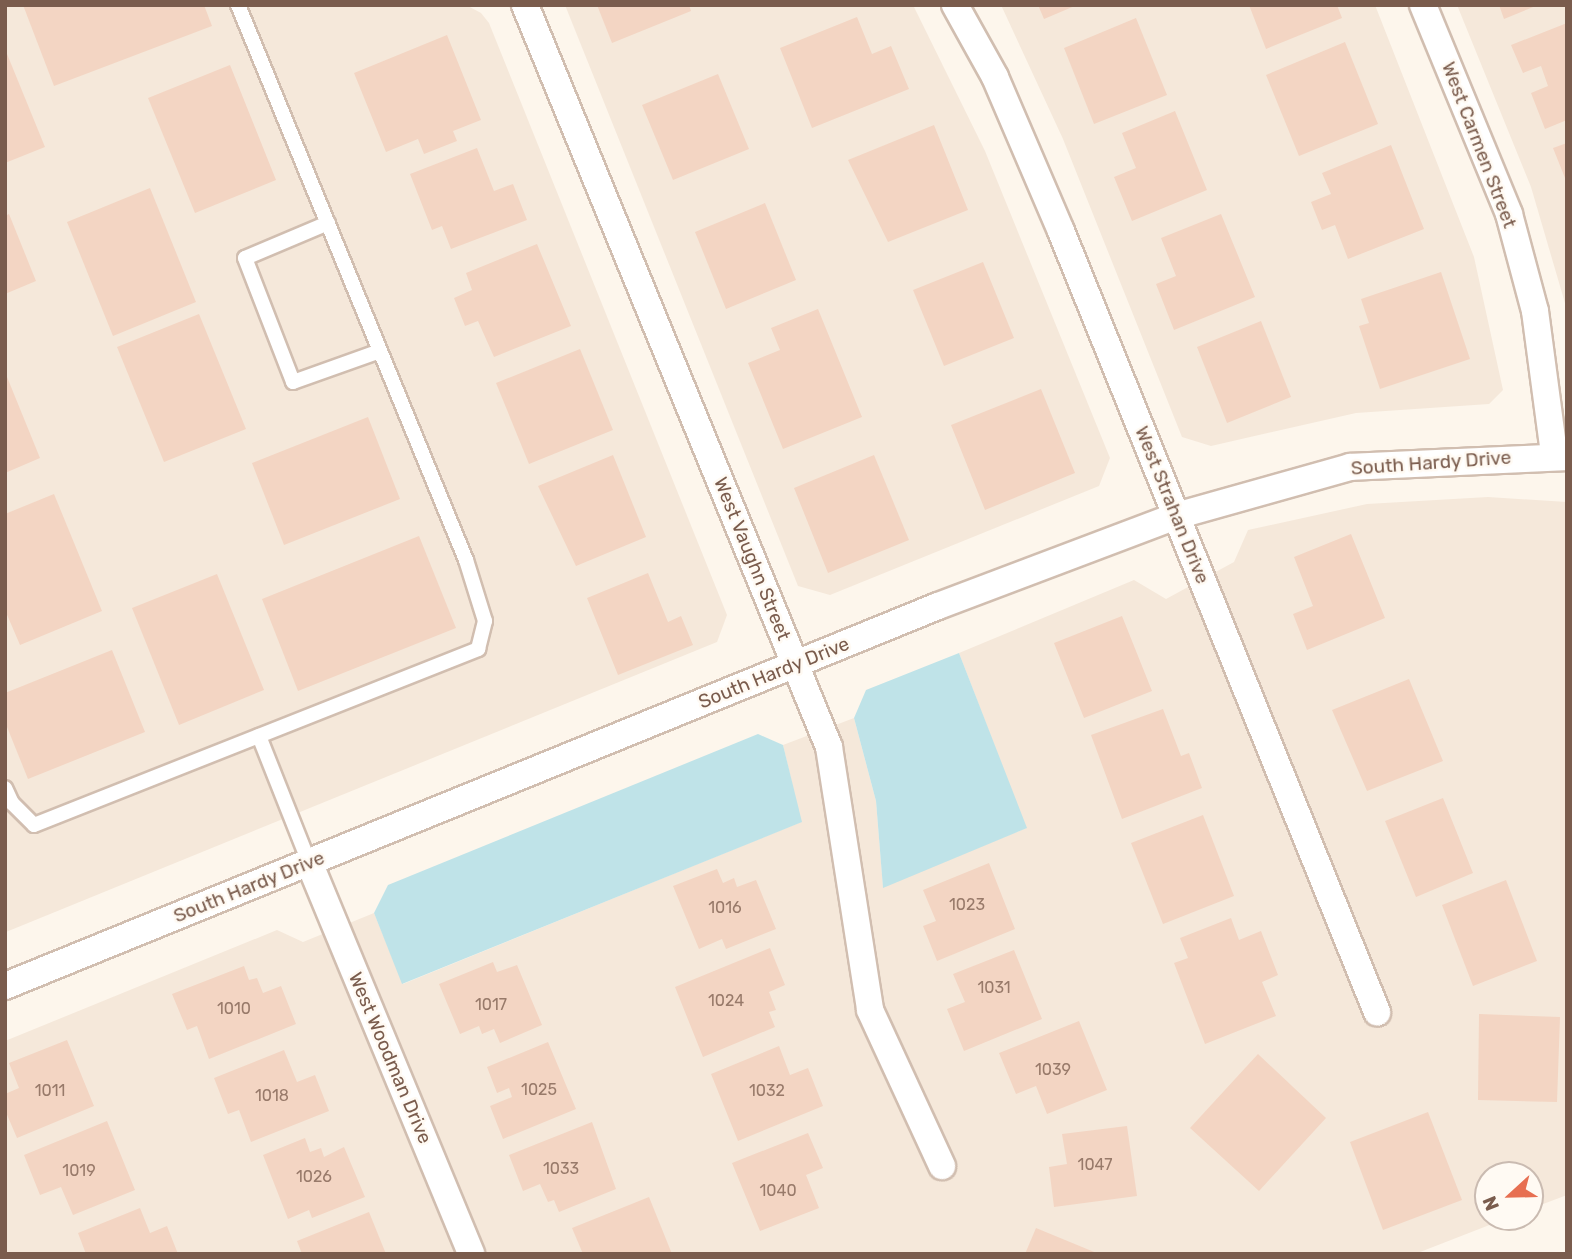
<!DOCTYPE html>
<html>
<head>
<meta charset="utf-8">
<style>
	body { margin:0 }
	#map { position:relative; width:1572px; height:1259px; overflow:hidden; background:#fdf6ec; font-family:Rubik,sans-serif }
	div>[style] { position:absolute }
	.residential>* { inset:0; background:#f5e8da }
	.water>* { inset:0; background:#bfe3e8 }
	.building>* { inset:0; background:#f3d5c3 }
	.roads { filter:drop-shadow(2px 0 #d1beb0) drop-shadow(-2px 0 #d1beb0) drop-shadow(0 2px #d1beb0) drop-shadow(0 -2px #d1beb0) }
	.service>* { height:14px; margin:-7px; padding:0 7px; transform-origin:7px; border-radius:7px; background:#fff }
	.minor>* { height:26px; margin:-13px; padding:0 13px; transform-origin:13px; border-radius:13px; background:#fff }
	span { translate:-50% -50%; white-space:nowrap; text-align:center; line-height:1.15; -webkit-text-stroke:5px #fffaf3; paint-order:stroke }
	.number-label { font-size:16px; color:#987a6a }
	.number-label span { -webkit-text-stroke-width:0 }
	.street-label { font-size:19px; color:#7a5c4d }
	.frame { position:absolute; inset:0; border:7px solid #7a5c4d; pointer-events:none }
	.north { position:absolute; left:1474px; top:1161px; width:70px; height:70px; box-sizing:border-box; background:#fffaf3; border:2px solid #cabbb1; border-radius:50%; rotate:248deg; font-size:19px; font-weight:700; line-height:28px; text-align:center; color:#7a5c4d }
	.north::after { content:''; display:block; margin:auto; width:24px; height:32px; background:#e76f51; clip-path:polygon(50% 0,100% 100%,50% 72%,0 100%) }
</style>
</head>
<body>
<div id="map">
	<div class="residential">
		<i style="clip-path:polygon(5px 5px,466px 5px,481px 13px,489px 23px,727px 615px,717px 642px,6px 932px)"></i>
		<i style="clip-path:polygon(565px 5px,913px 5px,985px 151px,1110px 458px,1099px 486px,830px 595px,798px 586px)"></i>
		<i style="clip-path:polygon(1001px 5px,1375px 5px,1474px 257px,1503px 390px,1489px 404px,1356px 413px,1211px 446px,1182px 437px,1063px 139px)"></i>
		<i style="clip-path:polygon(1457px 5px,1567px 5px,1567px 310px,1531px 187px)"></i>
		<i style="clip-path:polygon(1488px 497px,1567px 502px,1567px 1195px,1530px 1209px,1530px 1175px,1488px 1175px,1488px 1217px,1510px 1217px,1415px 1254px,5px 1254px,5px 1041px,277px 930px,303px 942px,374px 913px,403px 984px,801px 822px,783px 745px,854px 718px,876px 801px,883px 887px,1026px 828px,959px 653px,1134px 580px,1166px 599px,1234px 562px,1248px 530px,1367px 504px)"></i>
	</div>
	<div class="water">
		<i style="clip-path:polygon(959px 653px,1027px 828px,883px 888px,876px 801px,854px 718px,866px 690px)"></i>
		<i style="clip-path:polygon(758px 734px,783px 745px,802px 822px,402px 984px,374px 913px,388px 885px)"></i>
	</div>
	<div class="building">
		<i style="clip-path:polygon(23px 5px,204px 5px,212px 26px,54px 86px)"></i>
		<i style="clip-path:polygon(597px 5px,689px 5px,691px 11px,612px 43px)"></i>
		<i style="clip-path:polygon(1038px 5px,1077px 5px,1044px 19px)"></i>
		<i style="clip-path:polygon(1249px 5px,1337px 5px,1342px 18px,1266px 49px)"></i>
		<i style="clip-path:polygon(1499px 5px,1538px 5px,1504px 19px)"></i>
		<i style="clip-path:polygon(857px 17px,872px 54px,891px 46px,909px 89px,812px 128px,780px 48px)"></i>
		<i style="clip-path:polygon(1136px 18px,1167px 95px,1094px 124px,1064px 48px)"></i>
		<i style="clip-path:polygon(1567px 23px,1567px 120px,1545px 129px,1531px 93px,1548px 86px,1541px 66px,1523px 73px,1511px 45px)"></i>
		<i style="clip-path:polygon(447px 35px,481px 120px,453px 131px,457px 141px,424px 154px,418px 139px,386px 152px,354px 73px)"></i>
		<i style="clip-path:polygon(1345px 42px,1378px 124px,1299px 156px,1266px 75px)"></i>
		<i style="clip-path:polygon(5px 49px,45px 147px,5px 163px)"></i>
		<i style="clip-path:polygon(230px 65px,276px 180px,195px 213px,148px 98px)"></i>
		<i style="clip-path:polygon(718px 74px,749px 149px,673px 180px,642px 105px)"></i>
		<i style="clip-path:polygon(1175px 111px,1207px 190px,1132px 221px,1114px 177px,1136px 168px,1122px 133px)"></i>
		<i style="clip-path:polygon(934px 125px,968px 210px,888px 242px,848px 160px)"></i>
		<i style="clip-path:polygon(1567px 143px,1567px 183px,1553px 148px)"></i>
		<i style="clip-path:polygon(1391px 145px,1424px 229px,1348px 259px,1335px 225px,1322px 230px,1311px 202px,1331px 194px,1322px 173px)"></i>
		<i style="clip-path:polygon(477px 148px,494px 191px,513px 184px,527px 220px,451px 249px,442px 226px,432px 230px,410px 174px)"></i>
		<i style="clip-path:polygon(150px 188px,196px 302px,113px 336px,67px 222px)"></i>
		<i style="clip-path:polygon(765px 203px,796px 280px,726px 309px,695px 232px)"></i>
		<i style="clip-path:polygon(9px 214px,36px 281px,5px 294px,5px 216px)"></i>
		<i style="clip-path:polygon(1221px 214px,1255px 297px,1174px 330px,1156px 284px,1176px 276px,1161px 238px)"></i>
		<i style="clip-path:polygon(537px 244px,571px 326px,494px 357px,478px 321px,465px 326px,454px 298px,472px 290px,466px 273px)"></i>
		<i style="clip-path:polygon(983px 262px,1014px 338px,944px 366px,913px 290px)"></i>
		<i style="clip-path:polygon(1441px 272px,1470px 359px,1380px 389px,1359px 326px,1369px 323px,1361px 299px)"></i>
		<i style="clip-path:polygon(818px 309px,862px 417px,783px 449px,748px 363px,780px 350px,771px 328px)"></i>
		<i style="clip-path:polygon(199px 314px,246px 429px,164px 462px,117px 347px)"></i>
		<i style="clip-path:polygon(1261px 321px,1291px 397px,1227px 423px,1197px 347px)"></i>
		<i style="clip-path:polygon(580px 349px,613px 430px,529px 464px,496px 383px)"></i>
		<i style="clip-path:polygon(5px 372px,40px 458px,5px 473px)"></i>
		<i style="clip-path:polygon(1041px 389px,1075px 473px,985px 510px,951px 425px)"></i>
		<i style="clip-path:polygon(368px 417px,400px 499px,284px 545px,252px 463px)"></i>
		<i style="clip-path:polygon(613px 455px,646px 537px,576px 566px,538px 486px)"></i>
		<i style="clip-path:polygon(874px 455px,909px 540px,828px 573px,794px 488px)"></i>
		<i style="clip-path:polygon(54px 494px,102px 611px,20px 645px,5px 610px,5px 514px)"></i>
		<i style="clip-path:polygon(1351px 534px,1385px 618px,1307px 650px,1293px 614px,1313px 606px,1294px 557px)"></i>
		<i style="clip-path:polygon(419px 536px,456px 628px,298px 691px,262px 599px)"></i>
		<i style="clip-path:polygon(648px 573px,668px 622px,681px 616px,693px 645px,618px 675px,587px 598px)"></i>
		<i style="clip-path:polygon(217px 574px,264px 690px,179px 725px,132px 608px)"></i>
		<i style="clip-path:polygon(1122px 616px,1152px 691px,1084px 718px,1054px 643px)"></i>
		<i style="clip-path:polygon(112px 650px,145px 732px,28px 779px,5px 722px,5px 693px)"></i>
		<i style="clip-path:polygon(1409px 679px,1443px 761px,1367px 791px,1332px 710px)"></i>
		<i style="clip-path:polygon(1163px 709px,1181px 756px,1189px 753px,1202px 788px,1122px 819px,1091px 735px)"></i>
		<i style="clip-path:polygon(1443px 798px,1473px 873px,1416px 897px,1385px 821px)"></i>
		<i style="clip-path:polygon(1203px 815px,1234px 896px,1163px 924px,1131px 843px)"></i>
		<i style="clip-path:polygon(989px 863px,1015px 929px,937px 961px,923px 926px,936px 921px,923px 890px)"></i>
		<i style="clip-path:polygon(717px 869px,723px 883px,734px 878px,737px 887px,756px 880px,776px 929px,726px 949px,722px 939px,699px 949px,673px 886px)"></i>
		<i style="clip-path:polygon(1506px 880px,1537px 961px,1473px 986px,1442px 905px)"></i>
		<i style="clip-path:polygon(1231px 918px,1239px 940px,1261px 931px,1278px 975px,1262px 982px,1276px 1016px,1205px 1044px,1174px 963px,1188px 958px,1180px 938px)"></i>
		<i style="clip-path:polygon(770px 948px,785px 985px,769px 992px,776px 1010px,769px 1012px,775px 1027px,703px 1057px,675px 987px)"></i>
		<i style="clip-path:polygon(1014px 950px,1042px 1019px,964px 1051px,947px 1009px,965px 1002px,953px 974px)"></i>
		<i style="clip-path:polygon(493px 962px,497px 972px,517px 965px,542px 1025px,500px 1043px,494px 1029px,482px 1034px,479px 1026px,460px 1034px,439px 984px)"></i>
		<i style="clip-path:polygon(244px 966px,249px 980px,257px 978px,263px 993px,281px 986px,296px 1024px,209px 1059px,197px 1026px,187px 1030px,172px 994px)"></i>
		<i style="clip-path:polygon(1479px 1014px,1560px 1017px,1557px 1102px,1478px 1100px)"></i>
		<i style="clip-path:polygon(1079px 1021px,1107px 1090px,1047px 1114px,1036px 1086px,1016px 1094px,999px 1053px)"></i>
		<i style="clip-path:polygon(67px 1040px,94px 1106px,17px 1138px,5px 1110px,5px 1094px,19px 1088px,9px 1063px)"></i>
		<i style="clip-path:polygon(548px 1042px,576px 1109px,503px 1139px,490px 1106px,512px 1097px,509px 1088px,497px 1093px,487px 1067px)"></i>
		<i style="clip-path:polygon(779px 1046px,790px 1075px,808px 1068px,823px 1106px,738px 1141px,711px 1074px)"></i>
		<i style="clip-path:polygon(284px 1050px,297px 1082px,315px 1075px,329px 1111px,251px 1142px,239px 1110px,228px 1114px,214px 1078px)"></i>
		<i style="clip-path:polygon(1258px 1054px,1326px 1118px,1259px 1191px,1190px 1128px)"></i>
		<i style="clip-path:polygon(1428px 1112px,1462px 1200px,1383px 1230px,1350px 1142px)"></i>
		<i style="clip-path:polygon(107px 1121px,135px 1190px,73px 1215px,61px 1187px,40px 1195px,24px 1155px)"></i>
		<i style="clip-path:polygon(592px 1122px,616px 1189px,559px 1212px,554px 1200px,548px 1202px,540px 1184px,523px 1191px,509px 1155px)"></i>
		<i style="clip-path:polygon(1127px 1126px,1137px 1196px,1054px 1207px,1049px 1167px,1067px 1164px,1062px 1134px)"></i>
		<i style="clip-path:polygon(808px 1133px,823px 1168px,806px 1175px,819px 1208px,760px 1231px,732px 1163px)"></i>
		<i style="clip-path:polygon(305px 1138px,310px 1152px,321px 1148px,324px 1157px,344px 1147px,365px 1197px,312px 1218px,309px 1210px,288px 1219px,263px 1155px)"></i>
		<i style="clip-path:polygon(649px 1197px,672px 1254px,583px 1254px,572px 1228px)"></i>
		<i style="clip-path:polygon(140px 1208px,150px 1233px,167px 1226px,178px 1254px,86px 1254px,78px 1233px)"></i>
		<i style="clip-path:polygon(369px 1212px,386px 1254px,302px 1254px,297px 1241px)"></i>
		<i style="clip-path:polygon(1036px 1228px,1099px 1254px,1025px 1254px)"></i>
	</div>
	<div class="roads">
		<div class="service">
			<i style="left:328px;top:223px;width:90px;rotate:157.1deg"></i>
			<i style="left:245px;top:258px;width:133px;rotate:68.8deg"></i>
			<i style="left:293px;top:382px;width:92px;rotate:-19.6deg"></i>
			<i style="left:259px;top:736px;width:136px;rotate:68.4deg"></i>
			<i style="left:5px;top:788px;width:17px;rotate:65deg"></i>
			<i style="left:12px;top:803px;width:31px;rotate:45deg"></i>
			<i style="left:34px;top:825px;width:478px;rotate:-21.6deg"></i>
			<i style="left:478px;top:649px;width:29px;rotate:-76deg"></i>
			<i style="left:485px;top:621px;width:64px;rotate:-107.3deg"></i>
			<i style="left:466px;top:560px;width:600px;rotate:-112.33deg"></i>
		</div>
		<div class="minor">
			<i style="left:525px;top:5px;width:802px;rotate:67.72deg"></i>
			<i style="left:829px;top:747px;width:266px;rotate:81.1deg"></i>
			<i style="left:870px;top:1010px;width:172px;rotate:65.2deg"></i>
			<i style="left:955px;top:5px;width:82px;rotate:60.9deg"></i>
			<i style="left:995px;top:77px;width:168px;rotate:66.8deg"></i>
			<i style="left:1061px;top:231px;width:843px;rotate:67.97deg"></i>
			<i style="left:1423px;top:5px;width:226px;rotate:67.6deg"></i>
			<i style="left:1509px;top:214px;width:100px;rotate:75deg"></i>
			<i style="left:1535px;top:311px;width:144px;rotate:82.4deg"></i>
			<i style="left:309px;top:862px;width:424px;rotate:67.5deg"></i>
			<i style="left:5px;top:986px;width:1007px;rotate:-22.16deg"></i>
			<i style="left:938px;top:606px;width:254px;rotate:-20.7deg"></i>
			<i style="left:1176px;top:516px;width:181px;rotate:-15.7deg"></i>
			<i style="left:1350px;top:467px;width:217px;rotate:-2.6deg"></i>
		</div>
	</div>
	<div class="number-label">
		<span style="left:967px;top:905px">1023</span>
		<span style="left:725px;top:908px">1016</span>
		<span style="left:994px;top:988px">1031</span>
		<span style="left:726px;top:1001px">1024</span>
		<span style="left:491px;top:1005px">1017</span>
		<span style="left:234px;top:1009px">1010</span>
		<span style="left:1053px;top:1070px">1039</span>
		<span style="left:539px;top:1090px">1025</span>
		<span style="left:50px;top:1091px">1011</span>
		<span style="left:767px;top:1091px">1032</span>
		<span style="left:272px;top:1096px">1018</span>
		<span style="left:1095px;top:1165px">1047</span>
		<span style="left:561px;top:1169px">1033</span>
		<span style="left:79px;top:1171px">1019</span>
		<span style="left:314px;top:1177px">1026</span>
		<span style="left:778px;top:1191px">1040</span>
	</div>
	<div class="street-label">
		<span style="left:1479px;top:145px;rotate:69deg">West Carmen Street</span>
		<span style="left:1431px;top:463px;rotate:-4deg">South Hardy Drive</span>
		<span style="left:1172px;top:505px;rotate:68deg">West Strahan Drive</span>
		<span style="left:752px;top:559px;rotate:68deg">West Vaughn Street</span>
		<span style="left:774px;top:673px;rotate:-22deg">South Hardy Drive</span>
		<span style="left:249px;top:887px;rotate:-22deg">South Hardy Drive</span>
		<span style="left:390px;top:1058px;rotate:67deg">West Woodman Drive</span>
	</div>
	<div class="frame"></div>
	<div class="north">N</div>
</div>
</body>
</html>
